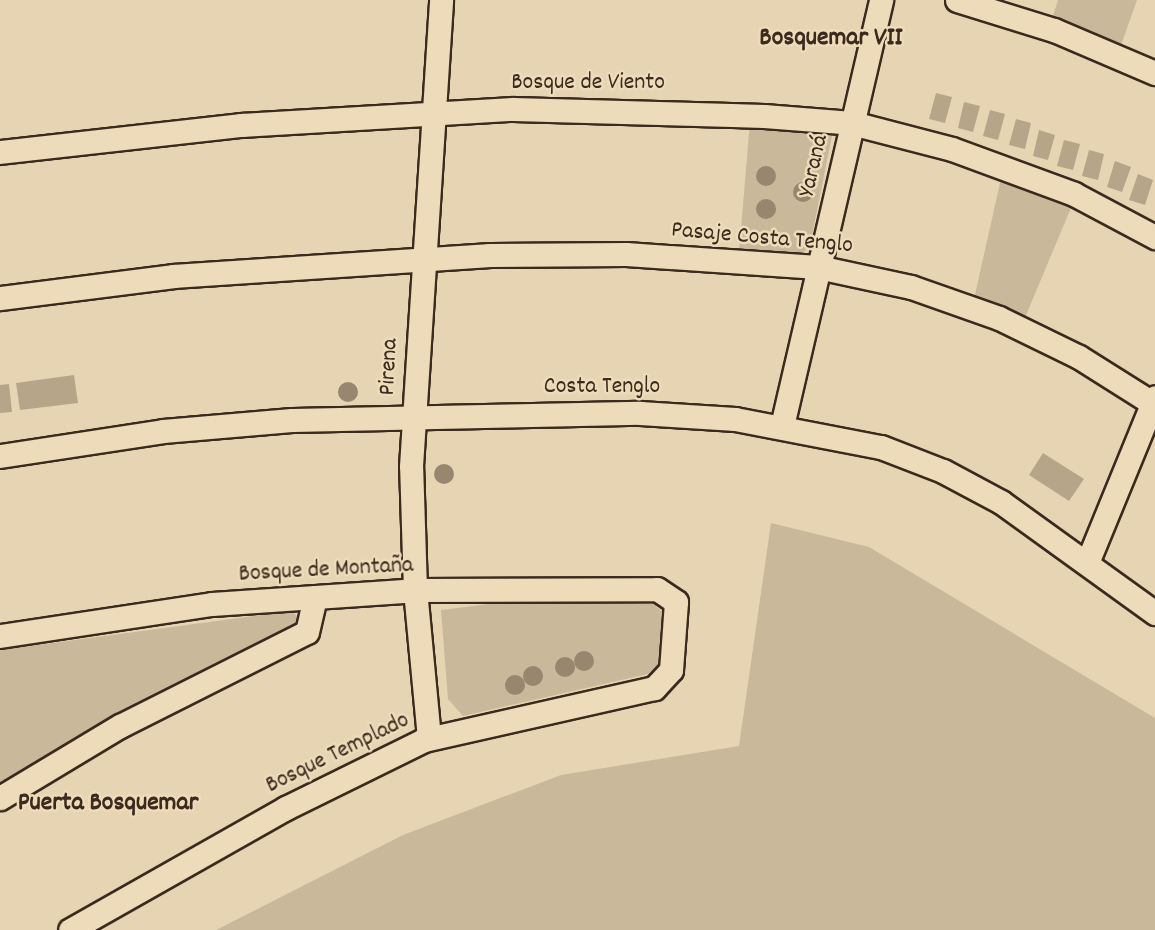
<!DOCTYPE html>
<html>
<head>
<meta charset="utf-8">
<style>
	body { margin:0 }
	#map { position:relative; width:1155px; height:930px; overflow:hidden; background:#e7d4b3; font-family:Dekko,sans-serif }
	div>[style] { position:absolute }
	.green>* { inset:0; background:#cab89a }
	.building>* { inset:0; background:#b7a589 }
	.roads { filter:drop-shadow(2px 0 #3b2a1e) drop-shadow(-2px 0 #3b2a1e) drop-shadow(0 2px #3b2a1e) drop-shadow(0 -2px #3b2a1e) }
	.street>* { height:23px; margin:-11.5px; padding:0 11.5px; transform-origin:11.5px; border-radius:11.5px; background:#eedbb9 }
	.trees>* { width:20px; height:20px; margin:-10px; border-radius:50%; background:#98866f }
	span { translate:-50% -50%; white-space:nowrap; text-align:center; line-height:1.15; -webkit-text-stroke:5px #eedbb9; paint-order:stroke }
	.street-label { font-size:24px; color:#3b2a1e }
	.neighbourhood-label { font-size:26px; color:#3b2a1e; font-weight:700 }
</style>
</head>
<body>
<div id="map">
	<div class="green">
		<i style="clip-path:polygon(1058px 0,1137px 0,1120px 48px,1052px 19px)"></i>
		<i style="clip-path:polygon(750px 122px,833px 131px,810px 245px,803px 253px,739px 252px)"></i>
		<i style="clip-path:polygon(1002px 174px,1073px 203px,1024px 320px,974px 299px)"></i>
		<i style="clip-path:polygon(771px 523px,869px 547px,1155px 718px,1155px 930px,216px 930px,403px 835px,561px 775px,739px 746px)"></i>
		<i style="clip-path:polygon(497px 603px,653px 604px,664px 613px,662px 661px,648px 674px,463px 716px,448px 699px,441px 610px)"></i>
		<i style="clip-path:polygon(292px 611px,304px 625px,0 788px,0 650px)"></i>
	</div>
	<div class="building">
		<i style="clip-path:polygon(936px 93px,952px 97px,945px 123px,929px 119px)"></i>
		<i style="clip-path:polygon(964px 102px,980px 106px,973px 132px,958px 128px)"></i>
		<i style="clip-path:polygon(990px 110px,1005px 114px,998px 140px,983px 136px)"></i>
		<i style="clip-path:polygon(1016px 119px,1031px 123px,1025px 149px,1009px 145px)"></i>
		<i style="clip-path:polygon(1039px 130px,1055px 135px,1048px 160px,1033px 156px)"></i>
		<i style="clip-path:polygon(1064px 140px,1080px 144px,1073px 170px,1057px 166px)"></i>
		<i style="clip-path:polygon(1089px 150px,1104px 154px,1098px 180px,1082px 176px)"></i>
		<i style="clip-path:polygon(1115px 161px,1131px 167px,1122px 192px,1107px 187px)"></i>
		<i style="clip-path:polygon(1138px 174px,1153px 180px,1145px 205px,1129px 200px)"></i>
		<i style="clip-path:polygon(74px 375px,78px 403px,20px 410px,16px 383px)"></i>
		<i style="clip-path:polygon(9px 384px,12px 412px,0 413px,0 385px)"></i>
		<i style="clip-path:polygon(1043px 453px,1084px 479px,1069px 501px,1029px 475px)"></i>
	</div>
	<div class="roads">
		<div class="street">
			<i style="left:957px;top:0;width:102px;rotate:17.2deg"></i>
			<i style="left:1054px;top:30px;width:110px;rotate:23.1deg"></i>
			<i style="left:0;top:152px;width:243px;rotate:-6.4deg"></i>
			<i style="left:241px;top:125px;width:272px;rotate:-3.4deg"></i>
			<i style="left:513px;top:109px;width:251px;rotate:1.6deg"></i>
			<i style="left:764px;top:116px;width:88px;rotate:4.5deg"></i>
			<i style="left:852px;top:123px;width:103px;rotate:14.6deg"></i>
			<i style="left:952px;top:149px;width:130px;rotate:20.2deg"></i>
			<i style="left:1074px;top:194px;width:92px;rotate:28deg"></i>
			<i style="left:0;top:298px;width:174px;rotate:-7.2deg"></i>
			<i style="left:173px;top:276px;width:318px;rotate:-3.8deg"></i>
			<i style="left:490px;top:255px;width:136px;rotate:-0.4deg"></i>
			<i style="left:626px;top:254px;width:192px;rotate:3.9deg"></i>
			<i style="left:818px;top:267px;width:95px;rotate:12.1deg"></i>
			<i style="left:911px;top:287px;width:93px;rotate:19.4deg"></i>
			<i style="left:999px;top:318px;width:89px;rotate:26deg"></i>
			<i style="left:1079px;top:357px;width:86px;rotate:32.2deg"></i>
			<i style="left:782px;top:426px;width:437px;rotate:-76.9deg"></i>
			<i style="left:0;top:456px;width:165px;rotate:-8.7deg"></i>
			<i style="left:163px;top:431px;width:129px;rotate:-4.9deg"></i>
			<i style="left:292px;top:420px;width:348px;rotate:-1.2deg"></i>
			<i style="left:640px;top:413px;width:95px;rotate:3.6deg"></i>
			<i style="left:735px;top:419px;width:149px;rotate:10.9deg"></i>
			<i style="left:881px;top:447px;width:66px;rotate:21.2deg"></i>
			<i style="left:943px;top:471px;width:66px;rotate:28.1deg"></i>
			<i style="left:1001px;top:502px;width:190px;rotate:35.8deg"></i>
			<i style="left:1087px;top:563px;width:179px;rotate:-67.7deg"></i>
			<i style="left:0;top:636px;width:214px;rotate:-8.6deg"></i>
			<i style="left:212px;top:604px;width:203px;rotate:-3.9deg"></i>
			<i style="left:415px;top:590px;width:242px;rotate:-0.2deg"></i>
			<i style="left:657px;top:589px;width:23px;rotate:34deg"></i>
			<i style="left:676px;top:602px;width:68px;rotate:94.2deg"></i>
			<i style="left:671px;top:670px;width:25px;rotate:133deg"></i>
			<i style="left:654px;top:688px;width:236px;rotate:167.3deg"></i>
			<i style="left:424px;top:740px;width:154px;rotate:153.8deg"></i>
			<i style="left:286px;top:808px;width:248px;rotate:150.5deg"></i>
			<i style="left:429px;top:738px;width:149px;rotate:-95.4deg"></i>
			<i style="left:415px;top:590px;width:124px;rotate:-91.8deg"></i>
			<i style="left:411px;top:466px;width:467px;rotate:-86.3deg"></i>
			<i style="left:0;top:798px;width:140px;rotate:-31deg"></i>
			<i style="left:120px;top:726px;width:209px;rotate:-26.7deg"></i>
			<i style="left:307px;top:632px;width:36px;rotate:-77deg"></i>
		</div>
	</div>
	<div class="trees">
		<i style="left:766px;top:176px"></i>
		<i style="left:803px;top:192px"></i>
		<i style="left:766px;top:209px"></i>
		<i style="left:348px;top:392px"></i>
		<i style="left:444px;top:474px"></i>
		<i style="left:584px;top:661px"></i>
		<i style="left:565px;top:667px"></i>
		<i style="left:533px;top:676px"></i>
		<i style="left:515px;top:685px"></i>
	</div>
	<div class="street-label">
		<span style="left:588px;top:84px">Bosque de Viento</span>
		<span style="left:815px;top:166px;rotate:-77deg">Yaraná</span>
		<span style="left:762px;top:239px;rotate:5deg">Pasaje Costa Tenglo</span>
		<span style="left:390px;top:367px;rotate:-87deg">Pirena</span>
		<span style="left:602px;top:388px">Costa Tenglo</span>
		<span style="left:326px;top:571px;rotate:-3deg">Bosque de Montaña</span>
		<span style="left:338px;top:754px;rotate:-26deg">Bosque Templado</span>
	</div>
	<div class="neighbourhood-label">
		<span style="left:831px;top:39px">Bosquemar VII</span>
		<span style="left:108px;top:804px">Puerta Bosquemar</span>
	</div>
</div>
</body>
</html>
